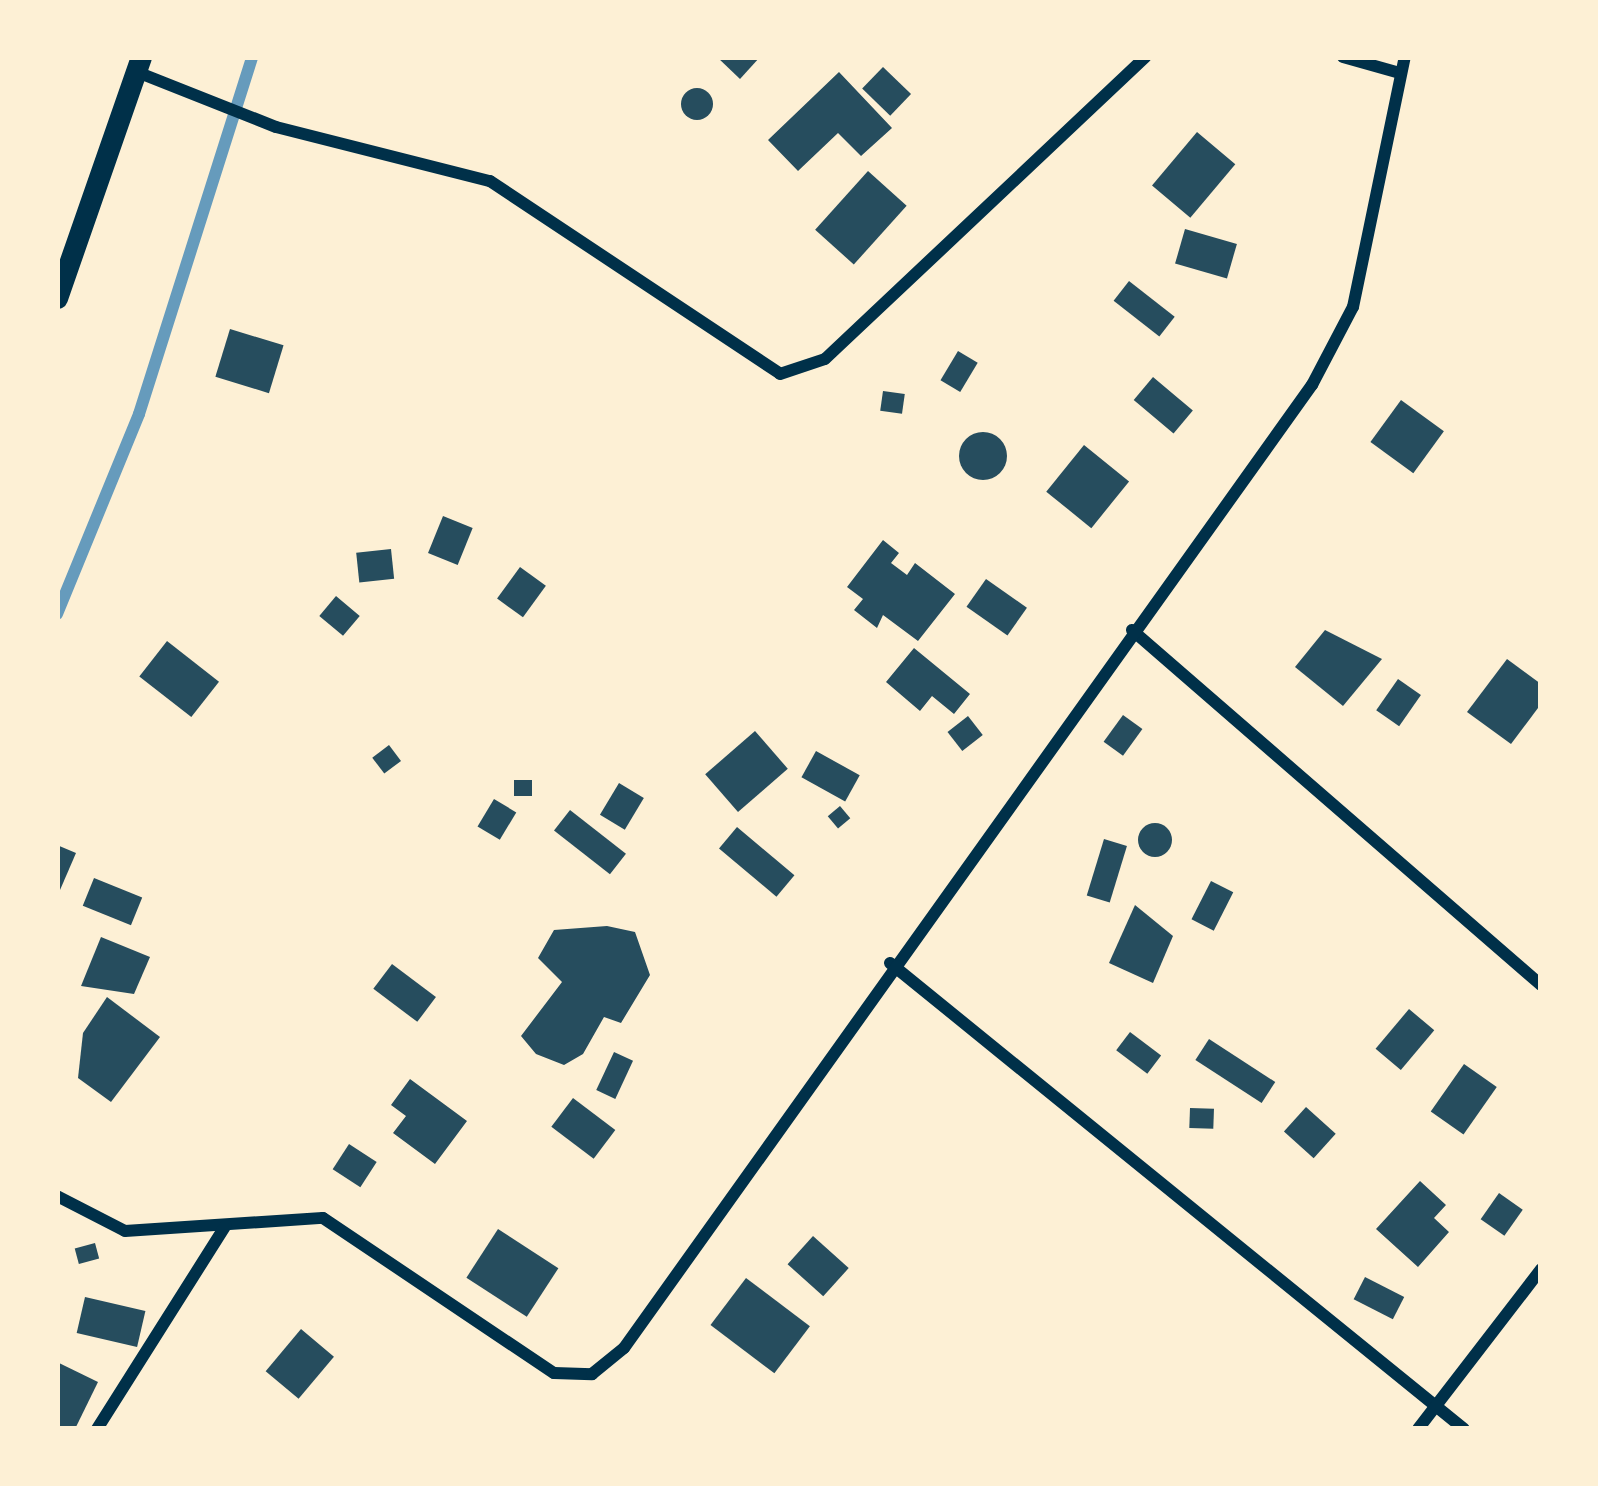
<!DOCTYPE html>
<html>
<head>
<meta charset="utf-8">
<style>
	body { margin:0 }
	#map { position:relative; width:1598px; height:1486px; overflow:hidden; background:#fdf0d5; font-family:"Fira Sans",sans-serif }
	div>[style] { position:absolute }
	[style*='--x'] { left:calc(var(--x)*1px); top:calc(var(--y)*1px); width:calc(var(--w)*1px); rotate:calc(var(--a)*1deg) }
	.stream>* { height:12px; margin:-6px; padding:0 6px; transform-origin:6px; border-radius:6px; background:#669bbc }
	.building>* { inset:0; background:#264d5e; transform-origin:0 0 }
	.round { border-radius:50% }
	.minor>* { height:12px; margin:-6px; padding:0 6px; transform-origin:6px; border-radius:6px; background:#003049 }
	.tertiary>* { height:21px; margin:-10.5px; padding:0 10.5px; transform-origin:10.5px; border-radius:10.5px; background:#003049 }
	span { translate:-50% -50%; white-space:nowrap; text-align:center; line-height:1.15; -webkit-text-stroke:9px #fdf0d5; paint-order:stroke }
	.frame { position:absolute; inset:0; border:60px solid #fdf0d5; pointer-events:none }
</style>
</head>
<body>
<div id="map">
	<div class="stream">
		<i style="--x:57;--y:614;--w:216;--a:-67.7"></i>
		<i style="--x:139;--y:414;--w:374;--a:-72.4"></i>
	</div>
	<div class="building">
		<i style="clip-path:polygon(717px 57px,760px 57px,740px 79px)"></i>
		<i style="left:883px;top:67px;width:39px;height:30px;rotate:44deg"></i>
		<i style="clip-path:polygon(839px 72px,892px 128px,861px 156px,838px 133px,798px 171px,768px 140px)"></i>
		<i class="round" style="left:681px;top:88px;width:32px;height:32px"></i>
		<i style="left:1197px;top:132px;width:50px;height:70px;rotate:40deg"></i>
		<i style="left:868px;top:171px;width:52px;height:79px;rotate:42deg"></i>
		<i style="left:1185px;top:229px;width:54px;height:36px;rotate:16deg"></i>
		<i style="left:1129px;top:281px;width:58px;height:25px;rotate:38deg"></i>
		<i style="left:230px;top:329px;width:56px;height:50px;rotate:17deg"></i>
		<i style="left:958px;top:351px;width:23px;height:34px;rotate:31deg"></i>
		<i style="left:1153px;top:377px;width:52px;height:30px;rotate:40deg"></i>
		<i style="left:883px;top:391px;width:22px;height:20px;rotate:8deg"></i>
		<i style="left:1401px;top:400px;width:53px;height:52px;rotate:36deg"></i>
		<i class="round" style="left:959px;top:432px;width:48px;height:48px"></i>
		<i style="left:1084px;top:445px;width:58px;height:60px;rotate:39deg"></i>
		<i style="left:443px;top:516px;width:32px;height:40px;rotate:22deg"></i>
		<i style="clip-path:polygon(883px 540px,899px 553px,891px 563px,907px 575px,915px 563px,955px 594px,918px 641px,883px 615px,877px 628px,854px 610px,863px 599px,847px 587px)"></i>
		<i style="left:391px;top:549px;width:30px;height:35px;rotate:84deg"></i>
		<i style="left:520px;top:567px;width:32px;height:39px;rotate:36deg"></i>
		<i style="left:986px;top:579px;width:50px;height:34px;rotate:35deg"></i>
		<i style="left:336px;top:596px;width:31px;height:26px;rotate:40deg"></i>
		<i style="clip-path:polygon(1325px 630px,1382px 659px,1343px 706px,1295px 667px)"></i>
		<i style="left:167px;top:641px;width:66px;height:45px;rotate:38deg"></i>
		<i style="clip-path:polygon(914px 648px,970px 694px,954px 714px,932px 696px,920px 711px,886px 682px)"></i>
		<i style="clip-path:polygon(1507px 659px,1541px 684px,1541px 704px,1511px 744px,1467px 712px)"></i>
		<i style="left:1398px;top:679px;width:28px;height:38px;rotate:35deg"></i>
		<i style="left:1123px;top:715px;width:24px;height:33px;rotate:36deg"></i>
		<i style="left:968px;top:716px;width:24px;height:26px;rotate:52deg"></i>
		<i style="left:755px;top:731px;width:50px;height:66px;rotate:49deg"></i>
		<i style="left:389px;top:745px;width:20px;height:21px;rotate:53deg"></i>
		<i style="left:816px;top:751px;width:50px;height:30px;rotate:29deg"></i>
		<i style="left:514px;top:780px;width:18px;height:16px"></i>
		<i style="left:619px;top:783px;width:29px;height:37px;rotate:31deg"></i>
		<i style="left:494px;top:799px;width:26px;height:32px;rotate:31deg"></i>
		<i style="left:840px;top:806px;width:16px;height:16px;rotate:50deg"></i>
		<i style="left:570px;top:810px;width:71px;height:26px;rotate:38deg"></i>
		<i class="round" style="left:1138px;top:823px;width:34px;height:34px"></i>
		<i style="left:737px;top:827px;width:75px;height:28px;rotate:40deg"></i>
		<i style="left:1104px;top:839px;width:24px;height:59px;rotate:17deg"></i>
		<i style="clip-path:polygon(57px 845px,76px 853px,57px 897px)"></i>
		<i style="left:94px;top:878px;width:52px;height:30px;rotate:22deg"></i>
		<i style="left:1211px;top:881px;width:25px;height:43px;rotate:27deg"></i>
		<i style="clip-path:polygon(1135px 905px,1173px 936px,1153px 983px,1109px 963px)"></i>
		<i style="clip-path:polygon(607px 926px,635px 932px,650px 975px,621px 1023px,604px 1017px,583px 1054px,564px 1065px,536px 1054px,521px 1036px,562px 982px,538px 958px,554px 930px)"></i>
		<i style="clip-path:polygon(101px 937px,150px 957px,134px 994px,81px 986px)"></i>
		<i style="left:392px;top:964px;width:55px;height:31px;rotate:37deg"></i>
		<i style="clip-path:polygon(107px 997px,160px 1037px,111px 1102px,78px 1078px,83px 1033px)"></i>
		<i style="left:1409px;top:1009px;width:33px;height:52px;rotate:40deg"></i>
		<i style="left:1130px;top:1032px;width:39px;height:23px;rotate:37deg"></i>
		<i style="left:1209px;top:1039px;width:79px;height:25px;rotate:33deg"></i>
		<i style="left:614px;top:1052px;width:21px;height:42px;rotate:25deg"></i>
		<i style="left:1464px;top:1064px;width:40px;height:58px;rotate:35deg"></i>
		<i style="clip-path:polygon(410px 1079px,467px 1121px,435px 1164px,393px 1133px,406px 1116px,391px 1105px)"></i>
		<i style="left:573px;top:1098px;width:53px;height:36px;rotate:37deg"></i>
		<i style="left:1306px;top:1107px;width:40px;height:33px;rotate:42deg"></i>
		<i style="left:1190px;top:1108px;width:24px;height:20px;rotate:2deg"></i>
		<i style="left:349px;top:1144px;width:33px;height:30px;rotate:33deg"></i>
		<i style="clip-path:polygon(1420px 1181px,1446px 1205px,1434px 1218px,1449px 1232px,1418px 1267px,1376px 1229px)"></i>
		<i style="left:1499px;top:1193px;width:29px;height:32px;rotate:35deg"></i>
		<i style="left:498px;top:1229px;width:72px;height:58px;rotate:33deg"></i>
		<i style="left:813px;top:1236px;width:48px;height:38px;rotate:42deg"></i>
		<i style="left:95px;top:1243px;width:16px;height:21px;rotate:75deg"></i>
		<i style="left:1365px;top:1277px;width:44px;height:25px;rotate:27deg"></i>
		<i style="left:746px;top:1278px;width:80px;height:59px;rotate:37deg"></i>
		<i style="left:85px;top:1297px;width:62px;height:37px;rotate:13deg"></i>
		<i style="left:301px;top:1329px;width:43px;height:55px;rotate:40deg"></i>
		<i style="clip-path:polygon(57px 1362px,98px 1382px,75px 1429px,57px 1429px)"></i>
	</div>
	<div class="minor">
		<i style="--x:1343;--y:57;--w:59;--a:15.7"></i>
		<i style="--x:137;--y:72;--w:149;--a:21.6"></i>
		<i style="--x:276;--y:127;--w:221;--a:14.2"></i>
		<i style="--x:490;--y:181;--w:348;--a:33.6"></i>
		<i style="--x:780;--y:374;--w:47;--a:-18.4"></i>
		<i style="--x:825;--y:359;--w:440;--a:-43.3"></i>
		<i style="--x:1132;--y:630;--w:542;--a:40.96"></i>
		<i style="--x:890;--y:963;--w:739;--a:39.07"></i>
		<i style="--x:57;--y:1196;--w:76;--a:27.2"></i>
		<i style="--x:125;--y:1231;--w:198;--a:-3.8"></i>
		<i style="--x:323;--y:1218;--w:278;--a:33.9"></i>
		<i style="--x:554;--y:1373;--w:38;--a:2"></i>
		<i style="--x:592;--y:1374;--w:41;--a:-39.1"></i>
		<i style="--x:624;--y:1348;--w:1184;--a:-54.46"></i>
		<i style="--x:1312;--y:385;--w:88;--a:-62.3"></i>
		<i style="--x:1353;--y:307;--w:255;--a:-78.3"></i>
		<i style="--x:97;--y:1429;--w:241;--a:-57.7"></i>
		<i style="--x:1418;--y:1429;--w:202;--a:-52.4"></i>
	</div>
	<div class="tertiary">
		<i style="--x:57;--y:298;--w:255;--a:-70.8"></i>
	</div>
	<div class="frame"></div>
</div>
</body>
</html>
